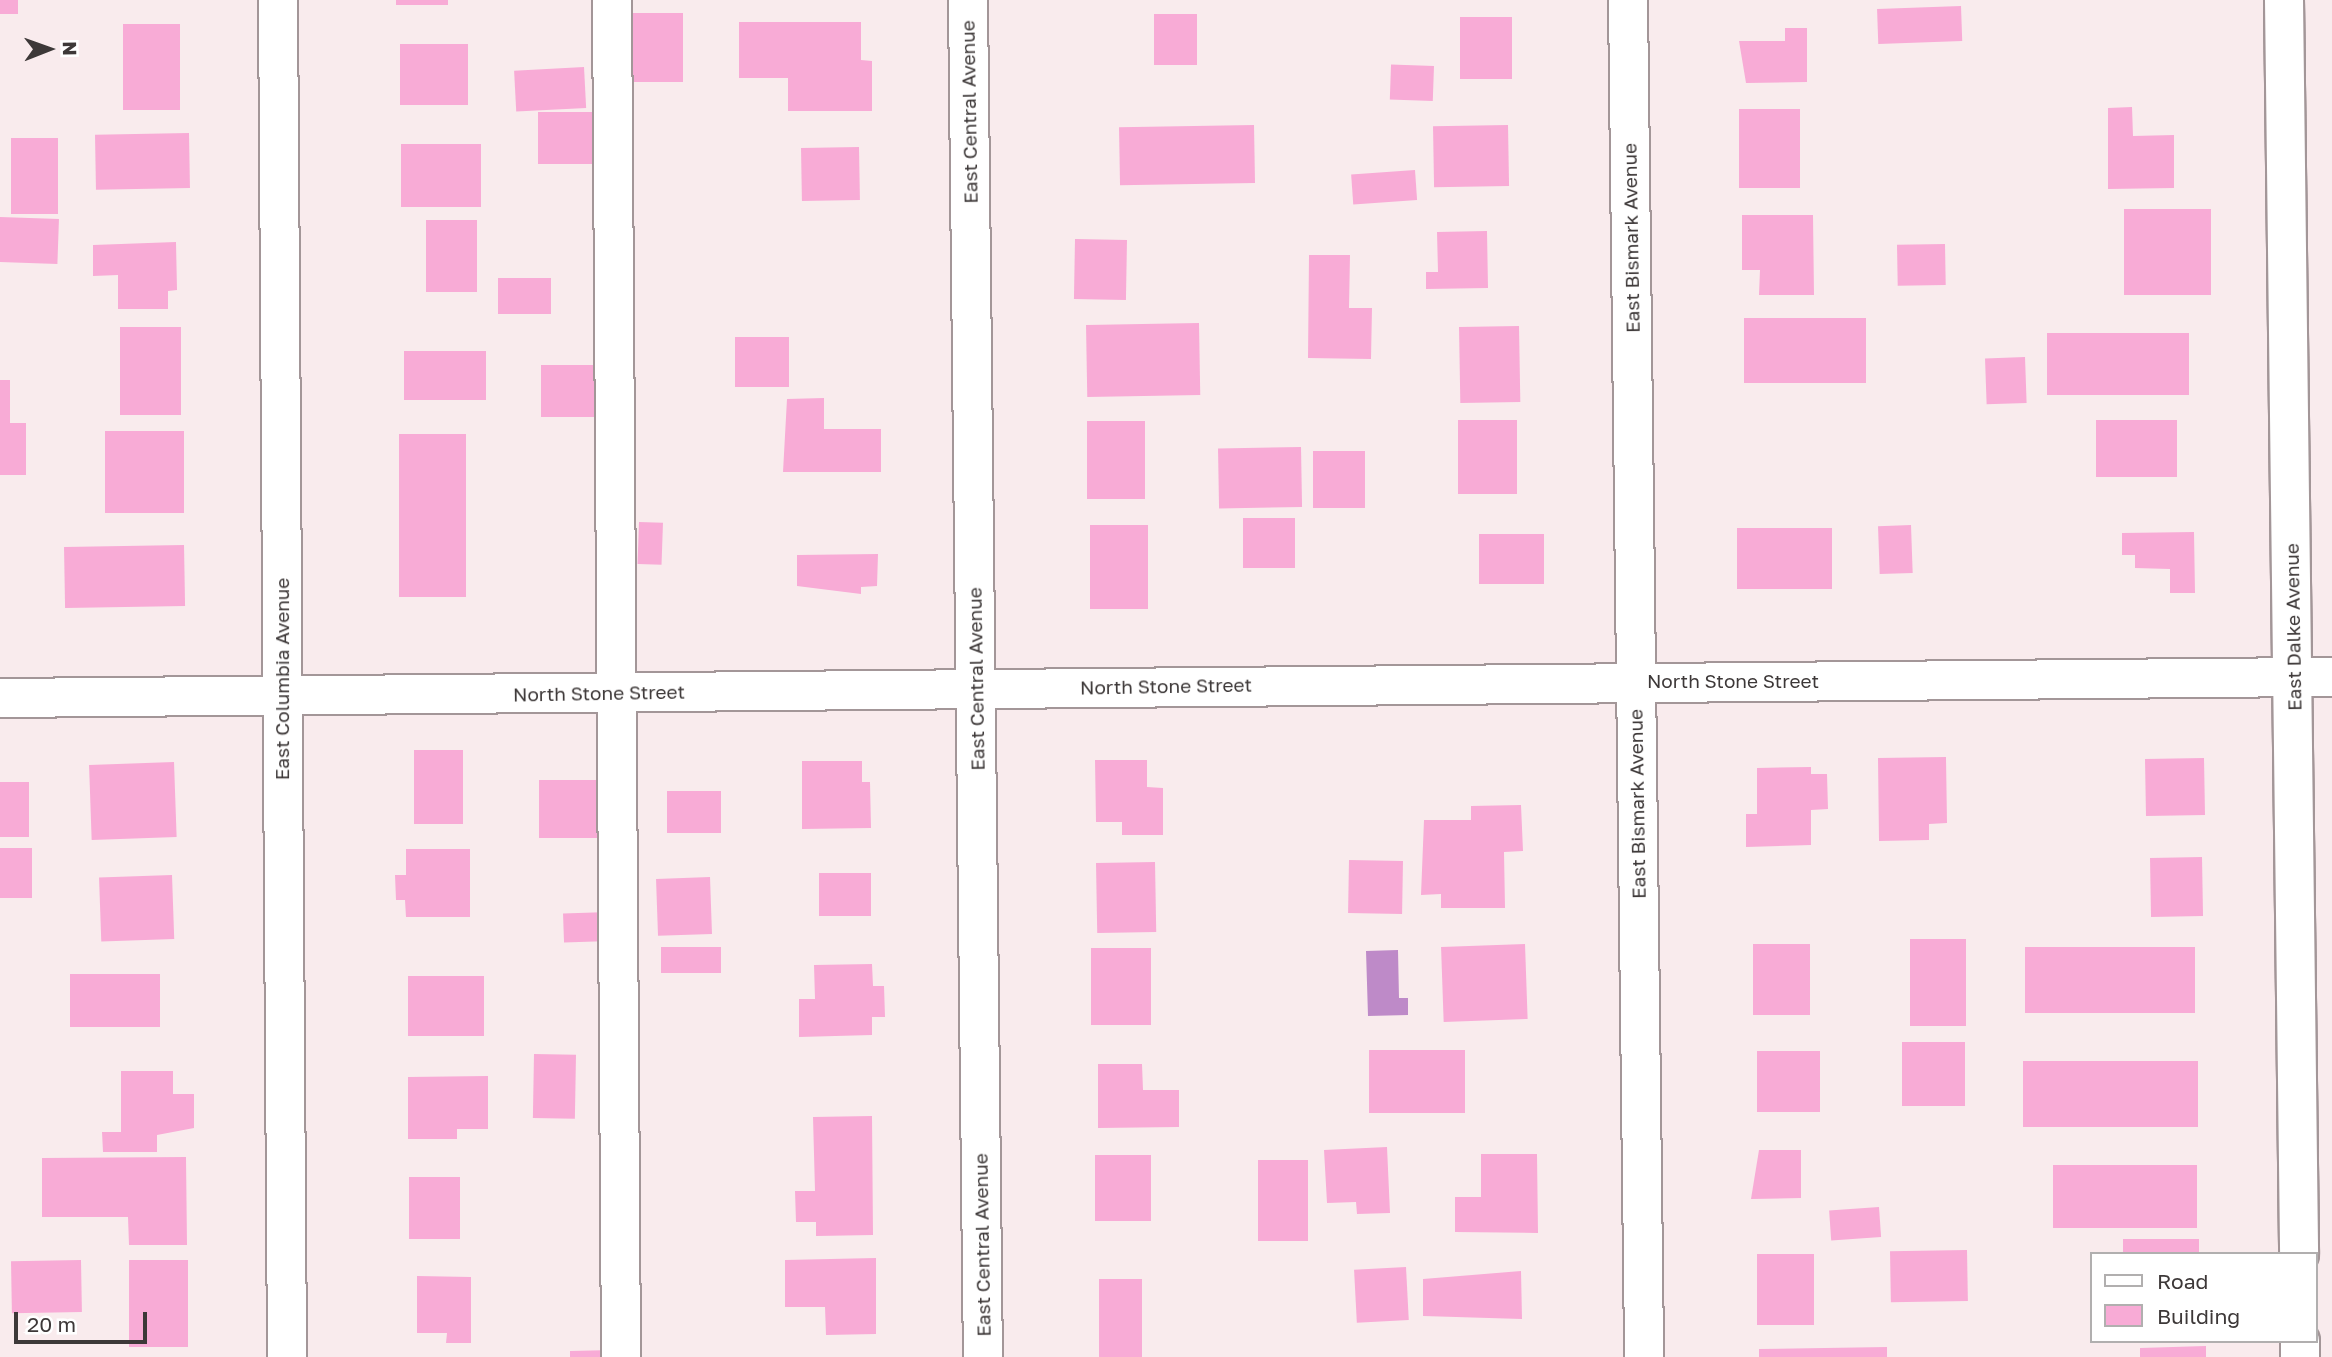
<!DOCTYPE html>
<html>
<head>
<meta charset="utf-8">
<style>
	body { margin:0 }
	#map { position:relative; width:2332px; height:1357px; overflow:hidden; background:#f9ebed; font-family:"Golos Text",sans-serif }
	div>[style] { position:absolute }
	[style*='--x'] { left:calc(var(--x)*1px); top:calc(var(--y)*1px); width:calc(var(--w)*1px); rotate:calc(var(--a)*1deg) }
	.water>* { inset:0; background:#be8ac8 }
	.building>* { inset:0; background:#f8abd6; transform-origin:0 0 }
	.roads { filter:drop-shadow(2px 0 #a39698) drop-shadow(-2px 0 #a39698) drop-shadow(0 2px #a39698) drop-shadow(0 -2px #a39698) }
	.minor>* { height:38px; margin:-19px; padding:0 19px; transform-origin:19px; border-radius:19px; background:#fff }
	span { translate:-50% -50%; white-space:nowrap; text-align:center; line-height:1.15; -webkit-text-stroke:6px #fff; paint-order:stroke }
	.street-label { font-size:19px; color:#3d3838 }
	.legend { position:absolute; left:2090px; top:1252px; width:228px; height:91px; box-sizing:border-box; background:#fff; border:2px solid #b1afaf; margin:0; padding:9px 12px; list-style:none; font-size:21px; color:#3d3838 }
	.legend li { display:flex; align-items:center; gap:14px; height:35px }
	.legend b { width:35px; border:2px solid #b1afaf }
	.north { position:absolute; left:14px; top:14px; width:70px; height:70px; -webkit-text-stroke:5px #fff; paint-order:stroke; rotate:89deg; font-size:19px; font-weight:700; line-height:28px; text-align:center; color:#3d3838 }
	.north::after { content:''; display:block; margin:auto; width:24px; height:32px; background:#3d3838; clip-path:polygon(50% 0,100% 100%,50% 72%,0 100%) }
	.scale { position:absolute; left:14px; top:1312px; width:133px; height:32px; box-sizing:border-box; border:4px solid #3d3838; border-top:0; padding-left:9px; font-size:21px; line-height:24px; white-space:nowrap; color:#3d3838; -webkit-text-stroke:5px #fff; paint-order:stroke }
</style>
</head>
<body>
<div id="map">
	<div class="water">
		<i style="clip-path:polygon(1398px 950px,1399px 998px,1408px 998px,1408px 1015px,1368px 1016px,1366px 951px)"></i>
	</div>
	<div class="building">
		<i style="left:0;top:0;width:18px;height:14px"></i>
		<i style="left:396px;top:0;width:52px;height:5px"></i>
		<i style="left:1961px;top:6px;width:35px;height:84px;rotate:88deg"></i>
		<i style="left:633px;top:13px;width:50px;height:69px"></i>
		<i style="left:1154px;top:14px;width:43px;height:51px"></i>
		<i style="left:1460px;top:17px;width:52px;height:62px"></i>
		<i style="clip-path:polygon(739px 22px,861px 22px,861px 60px,872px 61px,872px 111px,788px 111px,788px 78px,739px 78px)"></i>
		<i style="left:123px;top:24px;width:57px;height:86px"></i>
		<i style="clip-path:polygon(1785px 28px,1807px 28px,1807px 82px,1746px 83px,1739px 41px,1785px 41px)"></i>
		<i style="left:400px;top:44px;width:68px;height:61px"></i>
		<i style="left:1434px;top:66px;width:35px;height:43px;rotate:92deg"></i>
		<i style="left:584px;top:67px;width:41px;height:70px;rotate:87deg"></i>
		<i style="clip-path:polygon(2132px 107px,2133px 136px,2174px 135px,2174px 188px,2108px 189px,2108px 108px)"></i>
		<i style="left:1739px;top:109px;width:61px;height:79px"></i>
		<i style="left:538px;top:112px;width:63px;height:52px"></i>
		<i style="left:1254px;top:125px;width:58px;height:135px;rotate:89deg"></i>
		<i style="left:1508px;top:125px;width:61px;height:75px;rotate:89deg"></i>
		<i style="left:189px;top:133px;width:55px;height:94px;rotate:89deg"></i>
		<i style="left:11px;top:138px;width:47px;height:76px"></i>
		<i style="left:481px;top:144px;width:63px;height:80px;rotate:90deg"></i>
		<i style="left:859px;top:147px;width:53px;height:58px;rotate:89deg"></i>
		<i style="left:1415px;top:170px;width:30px;height:64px;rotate:86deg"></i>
		<i style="left:2124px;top:209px;width:87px;height:86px"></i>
		<i style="clip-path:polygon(1742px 215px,1813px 215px,1814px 295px,1759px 295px,1760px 270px,1742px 270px)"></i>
		<i style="left:0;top:217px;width:59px;height:45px;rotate:2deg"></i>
		<i style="left:426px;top:220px;width:51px;height:72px"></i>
		<i style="clip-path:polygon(1487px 231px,1488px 288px,1426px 289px,1426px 272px,1438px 272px,1437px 232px)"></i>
		<i style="left:1075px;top:239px;width:52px;height:60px;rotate:1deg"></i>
		<i style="clip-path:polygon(176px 242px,177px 290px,168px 291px,168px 309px,118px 309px,118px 275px,93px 276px,93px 245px)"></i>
		<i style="left:1945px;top:244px;width:41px;height:48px;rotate:89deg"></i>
		<i style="clip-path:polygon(1309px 255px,1350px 255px,1349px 308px,1372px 308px,1371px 359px,1308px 358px)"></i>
		<i style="left:551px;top:278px;width:36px;height:53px;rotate:90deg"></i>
		<i style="left:1866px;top:318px;width:65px;height:122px;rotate:90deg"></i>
		<i style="left:1199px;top:323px;width:72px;height:113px;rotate:89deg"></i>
		<i style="left:1519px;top:326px;width:76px;height:60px;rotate:89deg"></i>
		<i style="left:181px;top:327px;width:88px;height:61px;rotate:90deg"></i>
		<i style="left:2189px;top:333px;width:62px;height:142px;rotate:90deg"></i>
		<i style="left:735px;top:337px;width:54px;height:50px"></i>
		<i style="left:486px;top:351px;width:49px;height:82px;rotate:90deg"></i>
		<i style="left:2025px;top:357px;width:46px;height:40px;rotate:88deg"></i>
		<i style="left:541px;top:365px;width:62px;height:52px"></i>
		<i style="clip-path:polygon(0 380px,10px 380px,10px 423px,26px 423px,26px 475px,0 475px)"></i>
		<i style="clip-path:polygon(824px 398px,824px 429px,881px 429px,881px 472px,783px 472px,787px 399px)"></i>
		<i style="left:1458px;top:420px;width:59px;height:74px"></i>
		<i style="left:2177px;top:420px;width:57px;height:81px;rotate:90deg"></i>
		<i style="left:1145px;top:421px;width:78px;height:58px;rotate:90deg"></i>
		<i style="left:184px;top:431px;width:82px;height:79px;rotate:90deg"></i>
		<i style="left:399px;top:434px;width:67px;height:163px"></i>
		<i style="left:1301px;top:447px;width:60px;height:83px;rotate:89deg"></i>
		<i style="left:1313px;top:451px;width:52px;height:57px"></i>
		<i style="left:1243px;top:518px;width:52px;height:50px"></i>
		<i style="left:639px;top:522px;width:24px;height:42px;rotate:2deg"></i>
		<i style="left:1090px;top:525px;width:58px;height:84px"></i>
		<i style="left:1911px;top:525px;width:48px;height:33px;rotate:88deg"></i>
		<i style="left:1832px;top:528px;width:61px;height:95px;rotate:90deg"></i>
		<i style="clip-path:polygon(2194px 532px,2195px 593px,2170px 593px,2170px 569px,2135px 568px,2135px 555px,2122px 555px,2122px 533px)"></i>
		<i style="left:1479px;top:534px;width:65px;height:50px"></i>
		<i style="left:184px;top:545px;width:61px;height:120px;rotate:89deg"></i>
		<i style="clip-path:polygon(878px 554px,877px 586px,861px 587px,861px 594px,797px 586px,797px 555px)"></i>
		<i style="left:414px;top:750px;width:49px;height:74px"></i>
		<i style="clip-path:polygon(1946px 757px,1947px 823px,1929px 824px,1929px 840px,1879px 841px,1878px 758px)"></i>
		<i style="left:2204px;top:758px;width:57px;height:59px;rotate:89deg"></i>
		<i style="clip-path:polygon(1095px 760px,1147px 760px,1147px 787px,1163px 788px,1163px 835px,1122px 835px,1122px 822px,1096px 822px)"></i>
		<i style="clip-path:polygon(802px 761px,862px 761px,862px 782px,870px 782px,871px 828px,802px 829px)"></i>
		<i style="left:174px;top:762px;width:75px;height:85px;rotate:88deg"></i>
		<i style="clip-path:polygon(1811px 767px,1811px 774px,1827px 774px,1828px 809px,1811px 810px,1811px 845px,1746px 847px,1746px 814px,1757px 814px,1757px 768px)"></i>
		<i style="left:539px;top:780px;width:65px;height:58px"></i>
		<i style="left:0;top:782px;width:29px;height:55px"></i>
		<i style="left:721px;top:791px;width:42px;height:54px;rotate:90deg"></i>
		<i style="clip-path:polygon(1521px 805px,1523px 851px,1504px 852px,1505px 908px,1441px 908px,1441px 894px,1421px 895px,1424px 820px,1471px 820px,1471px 806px)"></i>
		<i style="left:0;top:848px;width:32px;height:50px"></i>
		<i style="clip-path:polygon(406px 849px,470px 849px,470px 917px,406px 917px,405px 900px,396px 900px,395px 875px,406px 875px)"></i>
		<i style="left:2202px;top:857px;width:59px;height:52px;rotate:89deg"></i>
		<i style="left:1349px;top:860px;width:54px;height:53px;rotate:1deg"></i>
		<i style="left:1155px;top:862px;width:70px;height:59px;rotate:89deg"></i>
		<i style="left:871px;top:873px;width:43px;height:52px;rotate:90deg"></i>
		<i style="left:172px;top:875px;width:64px;height:73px;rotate:88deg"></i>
		<i style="left:710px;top:877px;width:57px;height:54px;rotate:88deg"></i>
		<i style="left:609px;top:912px;width:29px;height:46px;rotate:88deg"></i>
		<i style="left:1910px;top:939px;width:56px;height:87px"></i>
		<i style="left:1525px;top:944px;width:75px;height:84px;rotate:88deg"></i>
		<i style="left:1753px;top:944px;width:57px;height:71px"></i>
		<i style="left:661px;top:947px;width:60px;height:26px"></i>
		<i style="left:2195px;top:947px;width:66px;height:170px;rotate:90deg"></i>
		<i style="left:1091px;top:948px;width:60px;height:77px"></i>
		<i style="clip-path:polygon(872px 964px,873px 986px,884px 986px,885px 1017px,872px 1017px,872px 1035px,799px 1037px,799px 999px,815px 999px,814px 965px)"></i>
		<i style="left:70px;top:974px;width:90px;height:53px"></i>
		<i style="left:408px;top:976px;width:76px;height:60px"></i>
		<i style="left:1902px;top:1042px;width:63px;height:64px"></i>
		<i style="left:1369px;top:1050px;width:96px;height:63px"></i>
		<i style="left:1757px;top:1051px;width:63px;height:61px"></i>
		<i style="left:534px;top:1054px;width:42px;height:64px;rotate:1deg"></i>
		<i style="left:2198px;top:1061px;width:66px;height:175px;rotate:90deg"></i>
		<i style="clip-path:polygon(1098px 1064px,1142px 1064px,1143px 1090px,1179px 1090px,1179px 1127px,1098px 1128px)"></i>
		<i style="clip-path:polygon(121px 1071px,173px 1071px,173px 1094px,194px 1094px,194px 1128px,157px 1135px,157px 1152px,103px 1152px,102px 1132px,121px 1132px)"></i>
		<i style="clip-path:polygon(488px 1076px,488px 1129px,457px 1129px,457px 1139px,408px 1139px,408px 1077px)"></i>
		<i style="clip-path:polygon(872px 1116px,873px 1235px,816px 1236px,816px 1222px,796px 1222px,795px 1191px,815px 1191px,813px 1117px)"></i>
		<i style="clip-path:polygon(1387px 1147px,1390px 1213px,1357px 1214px,1356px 1202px,1327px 1203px,1324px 1150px)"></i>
		<i style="clip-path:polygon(1759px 1150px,1801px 1150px,1801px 1198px,1751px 1199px)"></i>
		<i style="clip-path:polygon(1481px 1154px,1537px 1154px,1538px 1233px,1455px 1232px,1455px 1197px,1481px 1197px)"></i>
		<i style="left:1095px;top:1155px;width:56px;height:66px"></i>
		<i style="clip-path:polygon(186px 1157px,187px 1245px,129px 1245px,128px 1217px,42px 1217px,42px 1158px)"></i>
		<i style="left:1258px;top:1160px;width:50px;height:81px"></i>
		<i style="left:2053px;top:1165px;width:144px;height:63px"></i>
		<i style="left:460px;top:1177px;width:62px;height:51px;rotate:90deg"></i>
		<i style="left:1879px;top:1207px;width:30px;height:50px;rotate:86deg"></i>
		<i style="left:2199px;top:1239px;width:15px;height:76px;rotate:90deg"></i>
		<i style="left:1967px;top:1250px;width:51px;height:77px;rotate:89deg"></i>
		<i style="left:1814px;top:1254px;width:71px;height:57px;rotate:90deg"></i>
		<i style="clip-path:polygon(876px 1258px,876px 1334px,826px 1335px,825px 1307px,785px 1307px,785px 1260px)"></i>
		<i style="left:81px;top:1260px;width:52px;height:70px;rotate:89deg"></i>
		<i style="left:129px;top:1260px;width:59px;height:87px"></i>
		<i style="left:1406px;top:1267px;width:53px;height:52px;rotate:87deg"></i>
		<i style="clip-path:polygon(1521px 1271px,1522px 1319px,1423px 1316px,1423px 1279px)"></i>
		<i style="clip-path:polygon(417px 1276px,471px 1277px,471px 1343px,446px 1343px,447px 1333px,417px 1333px)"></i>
		<i style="left:1099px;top:1279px;width:43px;height:78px"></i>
		<i style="clip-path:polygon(2206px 1346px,2206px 1357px,2140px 1357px,2140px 1348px)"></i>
		<i style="clip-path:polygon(1887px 1347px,1887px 1357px,1759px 1357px,1759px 1349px)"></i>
		<i style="clip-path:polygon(613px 1350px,613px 1357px,570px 1357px,570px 1351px)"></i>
	</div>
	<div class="roads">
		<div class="minor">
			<i style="--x:278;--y:0;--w:1357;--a:89.62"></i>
			<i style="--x:612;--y:0;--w:1357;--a:89.62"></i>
			<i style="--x:968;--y:0;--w:1357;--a:89.37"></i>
			<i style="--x:1628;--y:0;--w:1357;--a:89.32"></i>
			<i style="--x:2284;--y:0;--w:1254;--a:89.31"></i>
			<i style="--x:0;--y:698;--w:2332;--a:-0.52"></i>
			<i style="--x:2300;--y:1341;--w:16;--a:90"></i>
		</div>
	</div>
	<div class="street-label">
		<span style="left:969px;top:112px;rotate:-91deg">East Central Avenue</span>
		<span style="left:1631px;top:238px;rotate:-91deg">East Bismark Avenue</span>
		<span style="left:2293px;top:627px;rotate:-91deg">East Dalke Avenue</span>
		<span style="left:282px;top:679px;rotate:-90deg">East Columbia Avenue</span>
		<span style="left:976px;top:679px;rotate:-91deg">East Central Avenue</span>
		<span style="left:1733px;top:681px">North Stone Street</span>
		<span style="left:1166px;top:686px;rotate:-1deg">North Stone Street</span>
		<span style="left:599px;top:693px;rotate:-1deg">North Stone Street</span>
		<span style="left:1637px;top:804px;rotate:-91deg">East Bismark Avenue</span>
		<span style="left:982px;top:1245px;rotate:-91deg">East Central Avenue</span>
	</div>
	<ul class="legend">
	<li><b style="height:9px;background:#fff"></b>Road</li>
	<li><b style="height:19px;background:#f8abd6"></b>Building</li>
	</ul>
	<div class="north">N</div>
	<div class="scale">20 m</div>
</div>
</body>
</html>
